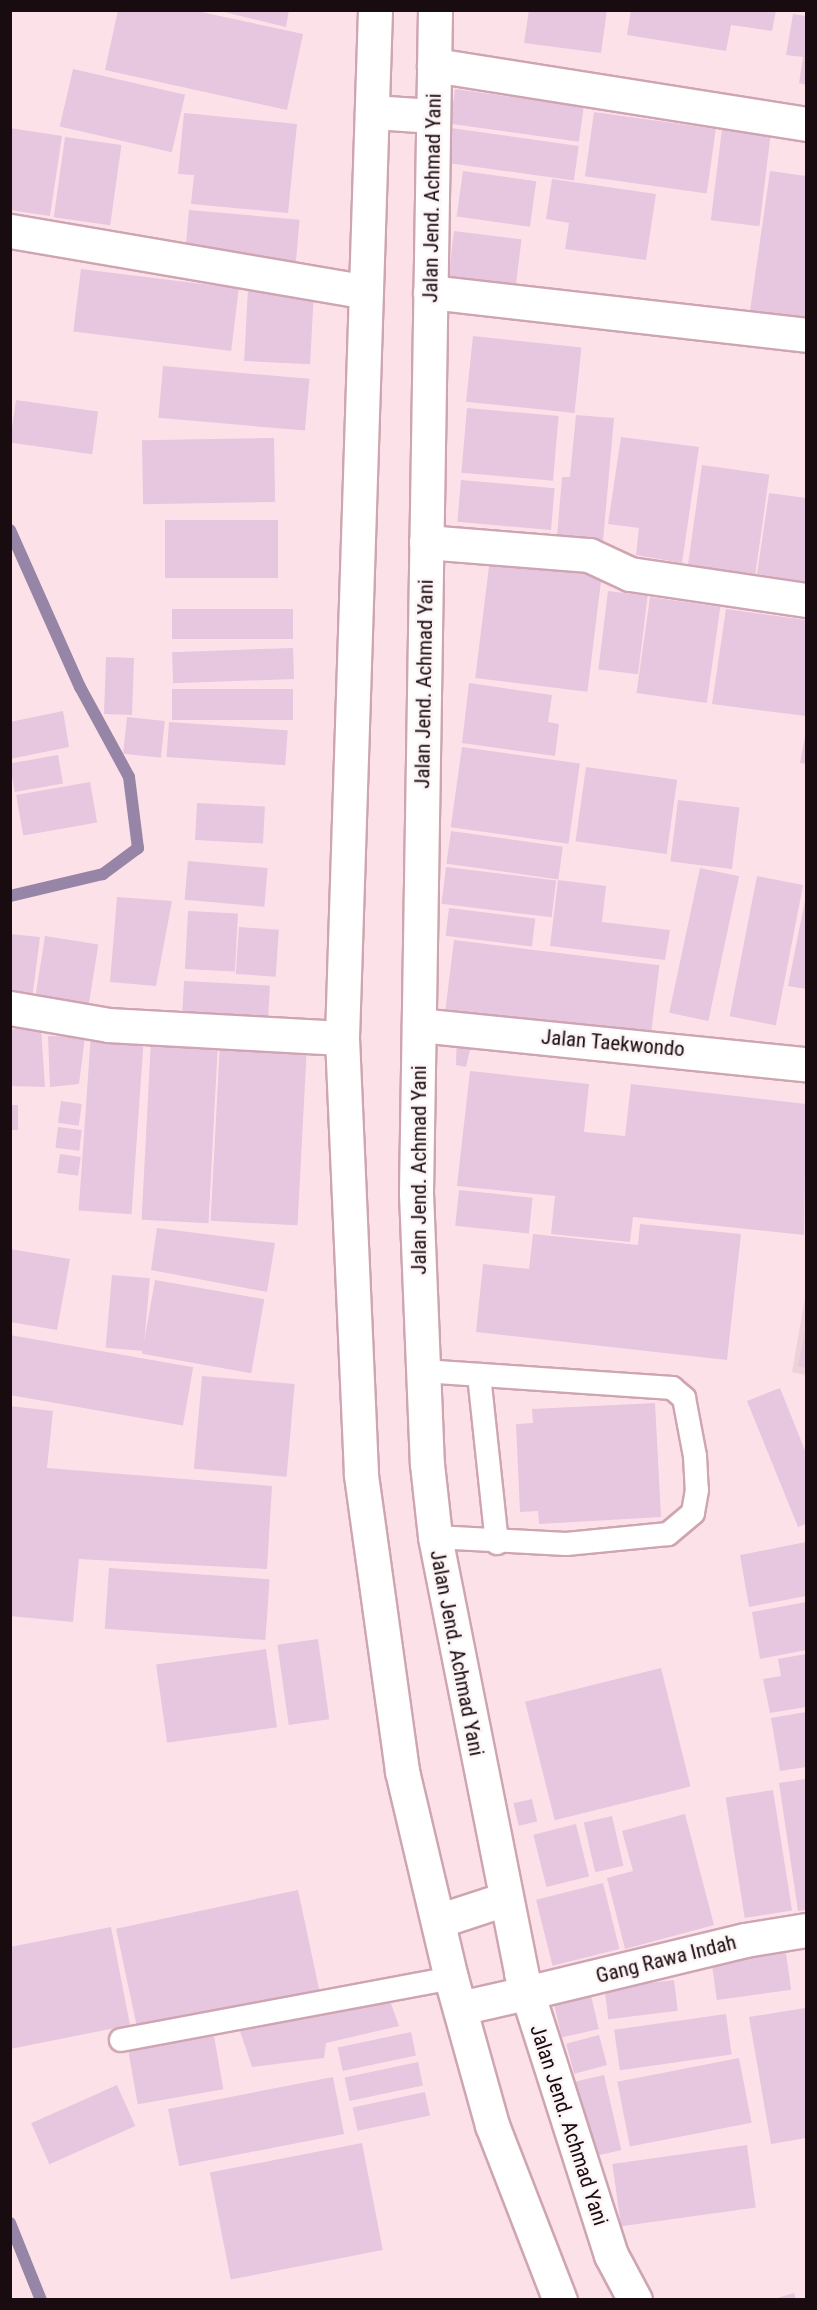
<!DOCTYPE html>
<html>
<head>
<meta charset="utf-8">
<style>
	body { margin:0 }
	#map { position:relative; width:817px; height:2310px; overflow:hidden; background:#fce2e8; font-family:"Roboto Condensed",sans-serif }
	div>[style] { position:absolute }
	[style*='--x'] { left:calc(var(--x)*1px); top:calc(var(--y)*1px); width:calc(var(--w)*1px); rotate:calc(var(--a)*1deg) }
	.built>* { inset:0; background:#efd1d9 }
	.stream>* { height:12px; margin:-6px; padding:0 6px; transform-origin:6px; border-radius:6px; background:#9785a7 }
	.building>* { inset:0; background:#e7c6df; transform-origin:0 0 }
	.roads { filter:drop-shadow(2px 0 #cea5b0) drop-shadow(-2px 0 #cea5b0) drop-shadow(0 2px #cea5b0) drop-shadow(0 -2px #cea5b0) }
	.service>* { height:22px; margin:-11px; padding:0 11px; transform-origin:11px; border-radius:11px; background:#fff }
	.minor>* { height:33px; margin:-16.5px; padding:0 16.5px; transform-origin:16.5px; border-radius:16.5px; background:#fff }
	.tertiary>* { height:33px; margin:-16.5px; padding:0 16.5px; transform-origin:16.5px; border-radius:16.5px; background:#fff }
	span { translate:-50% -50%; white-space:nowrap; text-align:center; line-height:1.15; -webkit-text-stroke:5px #fdf4f6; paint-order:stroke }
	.street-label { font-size:21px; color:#190c10 }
	.frame { position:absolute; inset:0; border:12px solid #190c10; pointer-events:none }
</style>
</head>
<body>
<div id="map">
	<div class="built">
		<i style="clip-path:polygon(806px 1292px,806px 1375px,792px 1372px)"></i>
	</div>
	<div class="stream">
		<i style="--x:10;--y:530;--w:172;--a:66"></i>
		<i style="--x:80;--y:687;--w:102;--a:61.4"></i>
		<i style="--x:129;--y:777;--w:72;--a:82.8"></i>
		<i style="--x:138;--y:848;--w:44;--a:143.4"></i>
		<i style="--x:103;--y:874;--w:96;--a:166.7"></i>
		<i style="--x:10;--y:2223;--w:83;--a:68.1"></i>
	</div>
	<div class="building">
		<i style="clip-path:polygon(118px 10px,192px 10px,303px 34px,287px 110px,105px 70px)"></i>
		<i style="clip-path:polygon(216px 10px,289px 10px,286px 27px)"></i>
		<i style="clip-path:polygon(529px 10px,607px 10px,601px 53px,524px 43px)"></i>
		<i style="clip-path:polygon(631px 10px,776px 10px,772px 31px,731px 25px,726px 51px,627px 35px)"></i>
		<i style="clip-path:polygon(793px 14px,806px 16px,806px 85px,799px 83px,803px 57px,786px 55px)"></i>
		<i style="left:73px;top:69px;width:115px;height:59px;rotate:13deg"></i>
		<i style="left:455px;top:89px;width:130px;height:35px;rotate:8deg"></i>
		<i style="left:594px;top:112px;width:123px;height:65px;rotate:8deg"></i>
		<i style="clip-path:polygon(184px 113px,297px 124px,288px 213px,191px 204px,194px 175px,178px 174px)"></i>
		<i style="clip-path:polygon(10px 128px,62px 136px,50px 216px,10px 210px)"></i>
		<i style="left:451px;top:128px;width:129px;height:35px;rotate:8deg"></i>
		<i style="left:722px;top:129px;width:49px;height:92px;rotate:7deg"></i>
		<i style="left:65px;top:137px;width:57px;height:81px;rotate:8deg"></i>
		<i style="left:463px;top:171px;width:74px;height:46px;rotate:8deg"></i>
		<i style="clip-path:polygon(770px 171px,806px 176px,806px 326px,749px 318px)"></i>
		<i style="clip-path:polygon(552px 179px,656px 194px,646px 260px,565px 249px,569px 223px,546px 219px)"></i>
		<i style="left:189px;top:210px;width:111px;height:45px;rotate:5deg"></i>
		<i style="left:454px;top:231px;width:68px;height:47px;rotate:7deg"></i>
		<i style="left:81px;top:269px;width:159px;height:63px;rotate:7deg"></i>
		<i style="left:248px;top:288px;width:66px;height:73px;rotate:3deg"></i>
		<i style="left:473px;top:336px;width:109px;height:66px;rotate:6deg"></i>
		<i style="left:163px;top:366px;width:147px;height:52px;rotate:5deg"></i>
		<i style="left:16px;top:400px;width:83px;height:43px;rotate:8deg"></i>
		<i style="left:467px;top:408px;width:92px;height:65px;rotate:5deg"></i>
		<i style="clip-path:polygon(576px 415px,614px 418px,603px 541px,557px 537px,562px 477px,570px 477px)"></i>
		<i style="clip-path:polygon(621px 437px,699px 447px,682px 563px,636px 555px,639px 528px,608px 524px)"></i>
		<i style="left:274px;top:438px;width:64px;height:132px;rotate:89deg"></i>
		<i style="left:702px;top:465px;width:68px;height:101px;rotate:8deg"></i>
		<i style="left:461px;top:480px;width:94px;height:42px;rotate:5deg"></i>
		<i style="clip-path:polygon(769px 493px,806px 498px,806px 582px,757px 574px)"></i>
		<i style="left:165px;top:520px;width:113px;height:58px"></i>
		<i style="left:490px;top:558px;width:113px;height:121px;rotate:7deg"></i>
		<i style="left:608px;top:591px;width:40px;height:79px;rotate:7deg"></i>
		<i style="left:650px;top:597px;width:71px;height:97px;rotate:8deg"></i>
		<i style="left:293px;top:609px;width:30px;height:121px;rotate:90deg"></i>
		<i style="clip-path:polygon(726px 609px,806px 620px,806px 716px,712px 704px)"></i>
		<i style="left:293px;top:648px;width:31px;height:121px;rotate:88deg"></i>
		<i style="left:106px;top:657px;width:28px;height:57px;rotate:2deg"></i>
		<i style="clip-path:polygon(469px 683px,552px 695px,548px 722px,559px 724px,555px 756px,462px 743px)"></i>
		<i style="left:293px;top:689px;width:31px;height:121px;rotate:90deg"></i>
		<i style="clip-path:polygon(63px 711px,69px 747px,10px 759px,10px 722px)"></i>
		<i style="left:127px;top:717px;width:38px;height:37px;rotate:6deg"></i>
		<i style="left:169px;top:722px;width:119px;height:35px;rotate:4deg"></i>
		<i style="clip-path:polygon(806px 731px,806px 764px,800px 763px)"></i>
		<i style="left:462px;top:747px;width:119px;height:81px;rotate:8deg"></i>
		<i style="left:58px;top:755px;width:29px;height:49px;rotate:80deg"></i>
		<i style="left:586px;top:767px;width:92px;height:75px;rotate:8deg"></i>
		<i style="left:90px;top:782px;width:41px;height:75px;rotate:80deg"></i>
		<i style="left:678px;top:800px;width:62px;height:62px;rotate:7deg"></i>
		<i style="left:197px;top:803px;width:68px;height:37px;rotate:3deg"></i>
		<i style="left:451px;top:831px;width:113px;height:33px;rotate:8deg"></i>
		<i style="left:188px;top:861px;width:80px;height:39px;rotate:5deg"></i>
		<i style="left:446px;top:867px;width:111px;height:37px;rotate:7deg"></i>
		<i style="left:700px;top:868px;width:40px;height:148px;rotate:12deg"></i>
		<i style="left:757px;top:876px;width:47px;height:143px;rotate:11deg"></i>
		<i style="clip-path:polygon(558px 880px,606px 886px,602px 922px,670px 930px,665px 960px,550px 946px)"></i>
		<i style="clip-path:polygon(806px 895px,806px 989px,788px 986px)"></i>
		<i style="clip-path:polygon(117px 897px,172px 901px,156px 986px,110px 982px)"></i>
		<i style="left:449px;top:908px;width:87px;height:28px;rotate:7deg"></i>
		<i style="left:188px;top:911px;width:50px;height:58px;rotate:3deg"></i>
		<i style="left:239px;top:927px;width:40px;height:47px;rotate:4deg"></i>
		<i style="clip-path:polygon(10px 934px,40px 937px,32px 1000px,10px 996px)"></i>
		<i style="left:45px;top:936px;width:54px;height:65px;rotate:9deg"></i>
		<i style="left:454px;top:940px;width:207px;height:73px;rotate:7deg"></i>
		<i style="left:184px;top:981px;width:86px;height:40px;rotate:3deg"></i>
		<i style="clip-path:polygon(41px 1027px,45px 1087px,10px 1086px,10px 1029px)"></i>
		<i style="clip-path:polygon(457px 1032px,551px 1052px,470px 1050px,466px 1067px,456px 1065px)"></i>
		<i style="left:91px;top:1034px;width:53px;height:177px;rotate:4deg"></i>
		<i style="clip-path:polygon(48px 1036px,85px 1037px,79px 1084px,50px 1087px)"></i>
		<i style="left:151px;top:1040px;width:67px;height:180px;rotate:3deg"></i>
		<i style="left:220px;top:1042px;width:87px;height:179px;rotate:3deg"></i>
		<i style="clip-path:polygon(470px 1071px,589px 1084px,584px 1132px,625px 1136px,631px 1084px,806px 1104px,804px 1235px,633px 1217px,630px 1242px,551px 1234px,555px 1196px,457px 1186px)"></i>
		<i style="left:61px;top:1101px;width:21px;height:22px;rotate:8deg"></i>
		<i style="left:10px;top:1105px;width:8px;height:25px"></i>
		<i style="left:58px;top:1127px;width:24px;height:21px;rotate:7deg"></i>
		<i style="left:60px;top:1154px;width:21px;height:19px;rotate:8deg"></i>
		<i style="left:459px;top:1190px;width:74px;height:36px;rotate:6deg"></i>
		<i style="clip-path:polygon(640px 1224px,741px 1234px,727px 1360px,476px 1332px,483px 1264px,529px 1269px,533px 1234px,638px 1245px)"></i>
		<i style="clip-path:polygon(157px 1228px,275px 1243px,267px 1292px,151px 1270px)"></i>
		<i style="clip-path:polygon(10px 1249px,70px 1259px,57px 1330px,10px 1322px)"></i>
		<i style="left:112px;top:1275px;width:38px;height:73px;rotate:5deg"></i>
		<i style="left:155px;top:1280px;width:111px;height:75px;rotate:10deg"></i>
		<i style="clip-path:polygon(806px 1326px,806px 1368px,798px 1366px)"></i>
		<i style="left:10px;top:1335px;width:186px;height:59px;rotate:10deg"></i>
		<i style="left:202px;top:1376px;width:93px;height:93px;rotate:5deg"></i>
		<i style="clip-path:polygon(780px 1388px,806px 1453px,806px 1524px,798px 1527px,747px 1401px)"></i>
		<i style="clip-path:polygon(655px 1403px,661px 1517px,539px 1524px,538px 1511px,520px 1512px,516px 1424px,533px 1423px,532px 1409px)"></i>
		<i style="clip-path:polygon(10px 1406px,53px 1411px,47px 1468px,272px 1486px,267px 1569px,79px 1559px,73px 1622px,10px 1616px)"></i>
		<i style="clip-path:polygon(806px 1542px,806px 1596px,749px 1607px,740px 1555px)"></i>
		<i style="left:109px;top:1568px;width:161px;height:61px;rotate:4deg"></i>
		<i style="clip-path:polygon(806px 1602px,806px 1650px,760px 1659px,752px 1612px)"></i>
		<i style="left:318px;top:1639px;width:81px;height:41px;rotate:82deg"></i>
		<i style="left:266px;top:1649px;width:79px;height:111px;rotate:82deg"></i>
		<i style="clip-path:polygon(806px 1654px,806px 1707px,770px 1713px,763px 1679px,781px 1676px,778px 1659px)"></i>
		<i style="left:661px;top:1668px;width:122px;height:140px;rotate:76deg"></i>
		<i style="clip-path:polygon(806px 1712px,806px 1767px,780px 1771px,771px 1718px)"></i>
		<i style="clip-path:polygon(806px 1779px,806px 1910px,798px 1911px,779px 1783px)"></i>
		<i style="left:773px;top:1790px;width:122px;height:48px;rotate:81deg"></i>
		<i style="left:532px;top:1799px;width:23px;height:19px;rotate:77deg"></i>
		<i style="clip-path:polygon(685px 1814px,714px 1925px,625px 1949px,607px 1878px,633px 1871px,622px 1831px)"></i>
		<i style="left:612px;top:1816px;width:51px;height:29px;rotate:77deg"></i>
		<i style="left:576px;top:1824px;width:54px;height:44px;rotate:76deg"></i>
		<i style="left:603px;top:1883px;width:68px;height:69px;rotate:76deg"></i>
		<i style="left:298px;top:1890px;width:102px;height:186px;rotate:78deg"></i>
		<i style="clip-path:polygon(111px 1927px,130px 2025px,10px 2049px,10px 1947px)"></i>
		<i style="left:786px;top:1953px;width:37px;height:75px;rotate:82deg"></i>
		<i style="left:674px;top:1980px;width:31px;height:70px;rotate:83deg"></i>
		<i style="left:590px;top:1991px;width:39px;height:38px;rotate:77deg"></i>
		<i style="clip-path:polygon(388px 1995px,399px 2026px,326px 2043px,324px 2058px,252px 2067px,238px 2025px)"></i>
		<i style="clip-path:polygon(805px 2008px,806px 2138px,771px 2144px,749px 2017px)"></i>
		<i style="left:726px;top:2014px;width:41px;height:113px;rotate:82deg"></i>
		<i style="left:411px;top:2032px;width:24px;height:75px;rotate:78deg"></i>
		<i style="left:599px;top:2035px;width:31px;height:34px;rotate:75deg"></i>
		<i style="left:214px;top:2036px;width:54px;height:87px;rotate:80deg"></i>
		<i style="left:739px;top:2058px;width:66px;height:124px;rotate:79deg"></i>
		<i style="left:418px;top:2062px;width:24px;height:75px;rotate:78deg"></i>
		<i style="left:604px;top:2075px;width:77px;height:31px;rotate:77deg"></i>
		<i style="left:333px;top:2077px;width:58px;height:168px;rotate:79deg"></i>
		<i style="left:117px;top:2085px;width:45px;height:94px;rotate:66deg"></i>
		<i style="left:425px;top:2092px;width:24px;height:74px;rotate:78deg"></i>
		<i style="left:362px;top:2143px;width:109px;height:155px;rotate:79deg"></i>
		<i style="left:747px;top:2145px;width:63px;height:136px;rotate:82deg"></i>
		<i style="clip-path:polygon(794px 2293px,796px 2300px,774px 2300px,774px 2299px)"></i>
	</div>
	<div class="roads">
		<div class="service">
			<i style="--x:423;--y:1371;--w:250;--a:3.9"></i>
			<i style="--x:672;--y:1388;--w:16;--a:40"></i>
			<i style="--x:684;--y:1398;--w:59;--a:79.3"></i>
			<i style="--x:695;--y:1456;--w:34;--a:87"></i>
			<i style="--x:697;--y:1490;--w:23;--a:100"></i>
			<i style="--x:693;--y:1513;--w:33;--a:140"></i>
			<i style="--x:668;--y:1534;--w:102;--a:174.4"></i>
			<i style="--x:566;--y:1544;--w:131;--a:-176.9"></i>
			<i style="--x:479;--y:1375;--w:169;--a:83.9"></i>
			<i style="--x:121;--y:2040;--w:336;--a:-10.6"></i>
		</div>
		<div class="minor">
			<i style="--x:434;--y:65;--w:377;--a:9"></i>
			<i style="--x:10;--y:231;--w:361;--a:9.7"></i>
			<i style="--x:430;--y:292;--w:378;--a:6.5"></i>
			<i style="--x:426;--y:542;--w:164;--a:4.6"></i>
			<i style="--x:589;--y:555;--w:45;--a:24.9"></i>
			<i style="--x:630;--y:574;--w:178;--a:8.4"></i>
			<i style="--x:10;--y:1008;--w:99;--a:9.8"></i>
			<i style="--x:108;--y:1025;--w:234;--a:3.2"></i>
			<i style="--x:419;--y:1025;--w:389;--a:5.8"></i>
			<i style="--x:526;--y:1993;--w:225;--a:-13.6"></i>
			<i style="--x:745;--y:1940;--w:62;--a:-9.3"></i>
		</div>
		<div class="tertiary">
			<i style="--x:375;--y:10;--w:1029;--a:91.84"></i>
			<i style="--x:342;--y:1038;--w:437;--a:87.5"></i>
			<i style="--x:361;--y:1475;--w:299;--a:82.1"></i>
			<i style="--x:402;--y:1771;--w:213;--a:76.7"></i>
			<i style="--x:451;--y:1978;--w:153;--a:74.4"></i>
			<i style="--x:492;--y:2125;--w:188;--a:68.8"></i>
			<i style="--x:435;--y:10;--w:1183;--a:90.92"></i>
			<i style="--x:416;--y:1193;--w:271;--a:87.7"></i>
			<i style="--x:427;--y:1464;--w:73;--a:83.7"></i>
			<i style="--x:435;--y:1537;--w:444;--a:78.8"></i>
			<i style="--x:521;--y:1973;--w:296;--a:72.3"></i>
			<i style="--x:611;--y:2255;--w:51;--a:61.9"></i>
			<i style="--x:372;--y:112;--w:60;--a:3.8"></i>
			<i style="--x:438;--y:1921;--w:71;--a:-18.2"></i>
			<i style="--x:460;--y:2008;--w:68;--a:-12.8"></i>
		</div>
	</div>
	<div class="street-label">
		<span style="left:432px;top:198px;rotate:-89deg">Jalan Jend. Achmad Yani</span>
		<span style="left:424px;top:684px;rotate:-89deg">Jalan Jend. Achmad Yani</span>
		<span style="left:613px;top:1043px;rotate:5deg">Jalan Taekwondo</span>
		<span style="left:419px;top:1170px;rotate:-90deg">Jalan Jend. Achmad Yani</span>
		<span style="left:457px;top:1653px;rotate:79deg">Jalan Jend. Achmad Yani</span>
		<span style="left:666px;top:1959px;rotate:-14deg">Gang Rawa Indah</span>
		<span style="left:569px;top:2125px;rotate:72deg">Jalan Jend. Achmad Yani</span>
	</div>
	<div class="frame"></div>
</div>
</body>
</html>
